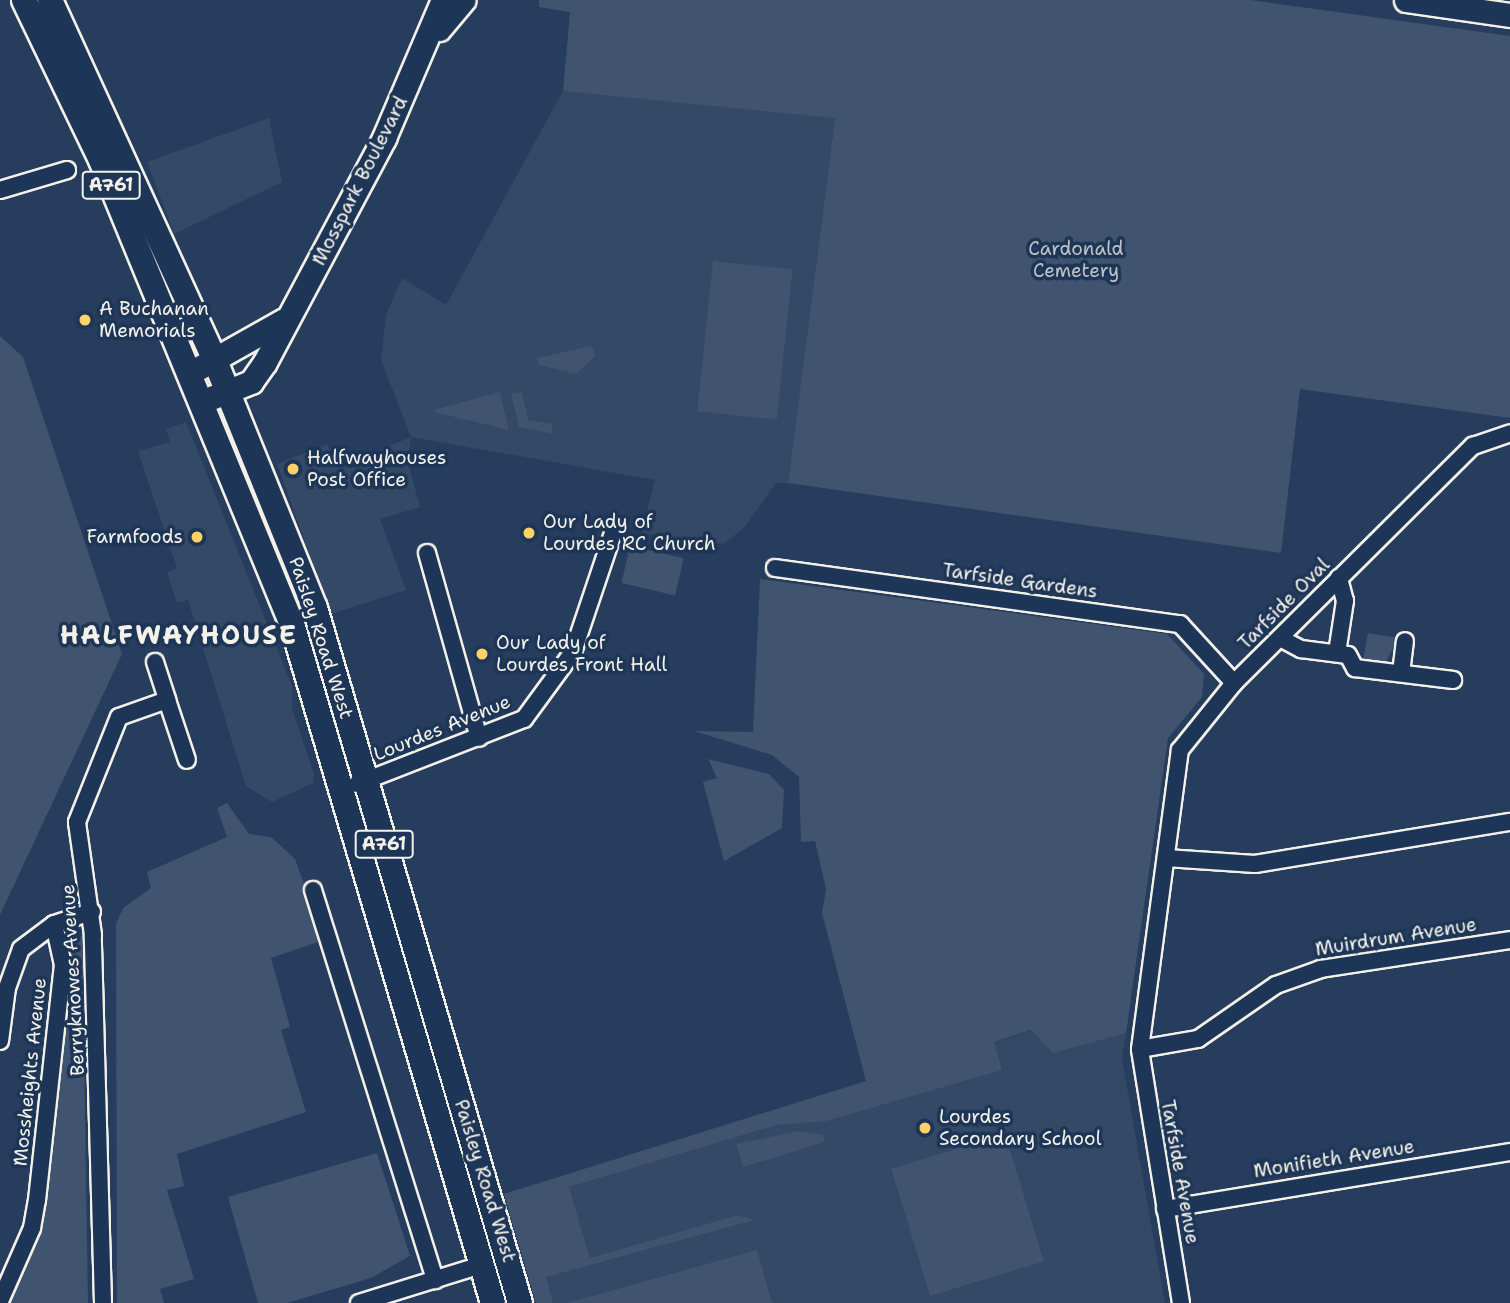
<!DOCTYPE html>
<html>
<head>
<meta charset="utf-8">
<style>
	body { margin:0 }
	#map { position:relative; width:1510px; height:1303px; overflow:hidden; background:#263d5d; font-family:"Shantell Sans",sans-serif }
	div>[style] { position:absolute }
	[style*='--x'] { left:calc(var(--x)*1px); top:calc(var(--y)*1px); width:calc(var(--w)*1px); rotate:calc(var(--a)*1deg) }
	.built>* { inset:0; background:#334966 }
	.green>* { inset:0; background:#40546f; transform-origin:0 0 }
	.roads { filter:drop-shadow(2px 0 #f4f1e8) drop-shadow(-2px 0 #f4f1e8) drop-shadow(0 2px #f4f1e8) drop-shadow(0 -2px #f4f1e8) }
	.street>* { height:16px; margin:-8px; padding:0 8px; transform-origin:8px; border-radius:8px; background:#1d3557 }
	.secondary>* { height:23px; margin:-11.5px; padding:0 11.5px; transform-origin:11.5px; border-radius:11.5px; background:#1d3557 }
	.primary>* { height:24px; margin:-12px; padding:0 12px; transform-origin:12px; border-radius:12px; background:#1d3557 }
	.dots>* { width:19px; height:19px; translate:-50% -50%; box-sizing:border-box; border:4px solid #1d3557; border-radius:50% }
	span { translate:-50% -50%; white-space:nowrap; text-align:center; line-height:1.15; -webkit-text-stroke:7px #1d3557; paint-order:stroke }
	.shield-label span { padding:2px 5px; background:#1d3557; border:2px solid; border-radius:5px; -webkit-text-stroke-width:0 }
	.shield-label { font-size:18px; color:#f4f1e8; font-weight:700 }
	.street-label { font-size:19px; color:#f4f1e8 }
	.park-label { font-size:19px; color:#bec2c4 }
	.poi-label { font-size:19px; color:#f4f1e8 }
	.left { translate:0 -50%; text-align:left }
	.right { translate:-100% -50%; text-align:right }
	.district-label { font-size:26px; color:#f4f1e8; font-weight:700; letter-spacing:2px }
</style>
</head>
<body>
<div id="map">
	<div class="built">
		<i style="clip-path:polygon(563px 91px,835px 117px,788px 483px,776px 483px,744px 528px,723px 544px,641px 533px,655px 480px,411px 437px,408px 462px,420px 507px,380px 519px,406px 590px,331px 614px,277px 464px,327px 444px,337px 467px,411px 437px,381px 360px,386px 315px,402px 278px,446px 305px)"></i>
		<i style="clip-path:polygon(269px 118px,282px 182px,174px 234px,147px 162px)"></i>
		<i style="clip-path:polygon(186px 422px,292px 686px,292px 709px,314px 774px,313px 783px,272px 802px,246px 786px,188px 600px,177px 603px,167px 572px,177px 568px,138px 451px,170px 442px,166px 429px)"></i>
		<i style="clip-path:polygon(1131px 1000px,1122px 1059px,1165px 1303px,536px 1303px,504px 1194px)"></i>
	</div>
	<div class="green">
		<i style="clip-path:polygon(539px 0,1251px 0,1510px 36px,1510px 418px,1300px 389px,1281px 553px,788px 483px,835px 118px,563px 91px,570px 12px,539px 7px)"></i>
		<i style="left:713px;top:261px;width:80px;height:151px;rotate:6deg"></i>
		<i style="clip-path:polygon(0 336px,23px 357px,122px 654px,0 915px)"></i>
		<i style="clip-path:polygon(592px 346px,595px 356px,576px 374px,539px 365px,537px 358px)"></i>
		<i style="clip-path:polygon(500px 392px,509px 430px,434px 412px,434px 410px)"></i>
		<i style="clip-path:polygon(522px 392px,528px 420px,552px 424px,553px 434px,519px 427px,511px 394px)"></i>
		<i style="left:630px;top:546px;width:55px;height:38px;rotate:13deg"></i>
		<i style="clip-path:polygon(760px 579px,1167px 634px,1204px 674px,1202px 697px,1168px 738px,1126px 1033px,1053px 1053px,1031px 1030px,994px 1042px,1002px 1070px,826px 1121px,776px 1125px,569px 1187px,590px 1258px,738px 1215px,754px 1220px,546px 1277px,553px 1303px,536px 1303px,504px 1194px,866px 1081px,822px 913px,826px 889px,815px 841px,801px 842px,799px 777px,772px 755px,694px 731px,753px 732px)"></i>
		<i style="clip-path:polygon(1368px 633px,1398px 638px,1385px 664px,1363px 660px)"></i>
		<i style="clip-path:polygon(708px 759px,769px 774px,784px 790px,782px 828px,724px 861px,703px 782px,717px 778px)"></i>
		<i style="clip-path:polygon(227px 803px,249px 834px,271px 837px,295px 859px,324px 940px,271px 958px,290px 1027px,281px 1030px,306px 1112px,177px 1154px,184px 1186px,167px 1190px,194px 1279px,160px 1289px,164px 1303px,117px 1303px,116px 924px,123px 908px,151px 888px,147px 872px,227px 837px,217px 808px)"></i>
		<i style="clip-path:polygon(64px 928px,86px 939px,88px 965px,83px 993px,88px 1303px,0 1303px,27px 1227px)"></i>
		<i style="clip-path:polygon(798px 1131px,823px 1135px,825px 1142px,743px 1167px,736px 1144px)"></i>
		<i style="left:1005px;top:1134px;width:133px;height:119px;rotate:73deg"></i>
		<i style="clip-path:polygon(377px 1153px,410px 1256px,371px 1278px,287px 1303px,258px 1303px,228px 1197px)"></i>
		<i style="clip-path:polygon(757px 1250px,772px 1303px,567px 1303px)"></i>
	</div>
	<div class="roads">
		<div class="street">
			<i style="--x:0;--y:190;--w:70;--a:-16.6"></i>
			<i style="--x:427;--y:553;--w:192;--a:74.3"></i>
			<i style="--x:775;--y:568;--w:409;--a:7.9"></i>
			<i style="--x:1180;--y:624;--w:80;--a:47.5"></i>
			<i style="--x:1280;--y:638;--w:24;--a:28"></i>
			<i style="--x:1301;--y:649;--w:47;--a:7.3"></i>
			<i style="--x:1348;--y:655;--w:15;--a:62"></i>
			<i style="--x:1355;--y:668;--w:99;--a:7"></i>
			<i style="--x:1337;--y:653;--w:53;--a:-81.3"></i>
			<i style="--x:1345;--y:601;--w:24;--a:-105"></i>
			<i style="--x:155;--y:662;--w:40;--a:72"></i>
			<i style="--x:1401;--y:673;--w:32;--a:-83"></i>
			<i style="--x:357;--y:784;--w:179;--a:-21.3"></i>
			<i style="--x:524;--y:719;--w:83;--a:-53.8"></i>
			<i style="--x:573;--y:652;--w:126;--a:-71.4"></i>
			<i style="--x:1166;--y:858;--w:89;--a:3.9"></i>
			<i style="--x:1255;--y:864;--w:258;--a:-9.4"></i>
			<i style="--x:313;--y:890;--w:409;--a:72.6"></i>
			<i style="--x:0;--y:1041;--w:53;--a:-82.5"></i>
			<i style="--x:7;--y:988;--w:41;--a:-70.3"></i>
			<i style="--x:21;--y:949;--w:41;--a:-37.1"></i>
			<i style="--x:54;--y:924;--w:40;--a:-18"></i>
			<i style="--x:1140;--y:1049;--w:59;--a:-9.8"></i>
			<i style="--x:1198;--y:1039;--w:95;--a:-34.7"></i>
			<i style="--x:1276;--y:985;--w:48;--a:-19.6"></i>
			<i style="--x:1321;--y:969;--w:191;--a:-8.7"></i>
			<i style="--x:1165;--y:1209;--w:350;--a:-9.4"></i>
			<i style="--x:0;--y:1301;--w:80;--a:-66.3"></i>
			<i style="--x:32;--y:1228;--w:28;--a:-80"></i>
			<i style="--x:37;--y:1200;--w:236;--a:-83.7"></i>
			<i style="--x:63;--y:965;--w:42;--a:-102.4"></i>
			<i style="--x:103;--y:1303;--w:368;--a:-91.6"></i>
			<i style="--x:93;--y:935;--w:114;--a:-98.1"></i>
			<i style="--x:77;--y:822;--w:113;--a:-68.2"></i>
			<i style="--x:119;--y:717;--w:51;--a:-19.5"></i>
			<i style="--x:167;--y:700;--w:63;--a:71.6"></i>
			<i style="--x:359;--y:1303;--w:128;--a:-17.3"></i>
			<i style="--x:1181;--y:1303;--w:257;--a:-99.2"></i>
			<i style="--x:1140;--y:1049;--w:302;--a:-82.4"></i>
			<i style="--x:1180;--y:750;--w:86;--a:-51.1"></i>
			<i style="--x:1234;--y:683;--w:337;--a:-44.8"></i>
			<i style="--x:1473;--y:446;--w:39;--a:-19"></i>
		</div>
		<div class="secondary">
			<i style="--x:1406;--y:0;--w:105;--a:8.2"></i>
			<i style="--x:439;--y:29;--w:38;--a:-50"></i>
			<i style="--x:190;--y:373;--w:108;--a:-29.4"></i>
			<i style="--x:201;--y:402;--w:54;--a:-21.8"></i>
			<i style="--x:251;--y:382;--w:24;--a:-55"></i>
			<i style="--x:265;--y:362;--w:254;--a:-62"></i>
			<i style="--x:384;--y:138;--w:150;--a:-66.9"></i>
		</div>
		<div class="primary">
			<i style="--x:24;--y:0;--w:178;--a:64.3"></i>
			<i style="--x:101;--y:160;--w:505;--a:67.65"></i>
			<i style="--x:293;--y:627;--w:705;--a:73.52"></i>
			<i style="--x:50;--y:0;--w:399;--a:65.4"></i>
			<i style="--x:216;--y:363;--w:264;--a:68"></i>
			<i style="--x:315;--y:608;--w:725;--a:73.57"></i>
		</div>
	</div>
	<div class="dots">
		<i style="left:85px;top:320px;background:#ffd166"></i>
		<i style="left:293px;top:469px;background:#ffd166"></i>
		<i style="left:529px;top:533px;background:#ffd166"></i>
		<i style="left:197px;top:537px;background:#ffd166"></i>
		<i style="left:482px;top:654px;background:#ffd166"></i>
		<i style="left:925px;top:1128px;background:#ffd166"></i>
	</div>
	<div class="shield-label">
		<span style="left:111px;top:185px">A761</span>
		<span style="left:384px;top:844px">A761</span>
	</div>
	<div class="street-label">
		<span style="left:360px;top:181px;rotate:-63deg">Mosspark Boulevard</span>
		<span style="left:1020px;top:581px;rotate:8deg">Tarfside Gardens</span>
		<span style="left:1284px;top:604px;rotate:-45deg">Tarfside Oval</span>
		<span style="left:321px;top:638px;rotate:72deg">Paisley Road West</span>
		<span style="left:442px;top:728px;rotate:-22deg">Lourdes Avenue</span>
		<span style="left:1396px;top:937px;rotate:-9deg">Muirdrum Avenue</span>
		<span style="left:73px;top:980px;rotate:-93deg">Berryknowes Avenue</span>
		<span style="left:30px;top:1072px;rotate:-84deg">Mossheights Avenue</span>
		<span style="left:1334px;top:1159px;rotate:-9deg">Monifieth Avenue</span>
		<span style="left:1180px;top:1172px;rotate:80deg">Tarfside Avenue</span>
		<span style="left:485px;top:1181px;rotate:73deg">Paisley Road West</span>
	</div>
	<div class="park-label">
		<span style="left:1076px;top:260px">Cardonald<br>Cemetery</span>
	</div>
	<div class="poi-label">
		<span class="left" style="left:99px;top:320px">A Buchanan<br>Memorials</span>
		<span class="left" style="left:307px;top:469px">Halfwayhouses<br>Post Office</span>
		<span class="left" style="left:543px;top:533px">Our Lady of<br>Lourdes RC Church</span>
		<span class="right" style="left:183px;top:537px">Farmfoods</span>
		<span class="left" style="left:496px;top:654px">Our Lady of<br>Lourdes Front Hall</span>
		<span class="left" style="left:939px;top:1128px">Lourdes<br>Secondary School</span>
	</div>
	<div class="district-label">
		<span style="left:179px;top:635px">HALFWAYHOUSE</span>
	</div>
</div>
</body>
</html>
